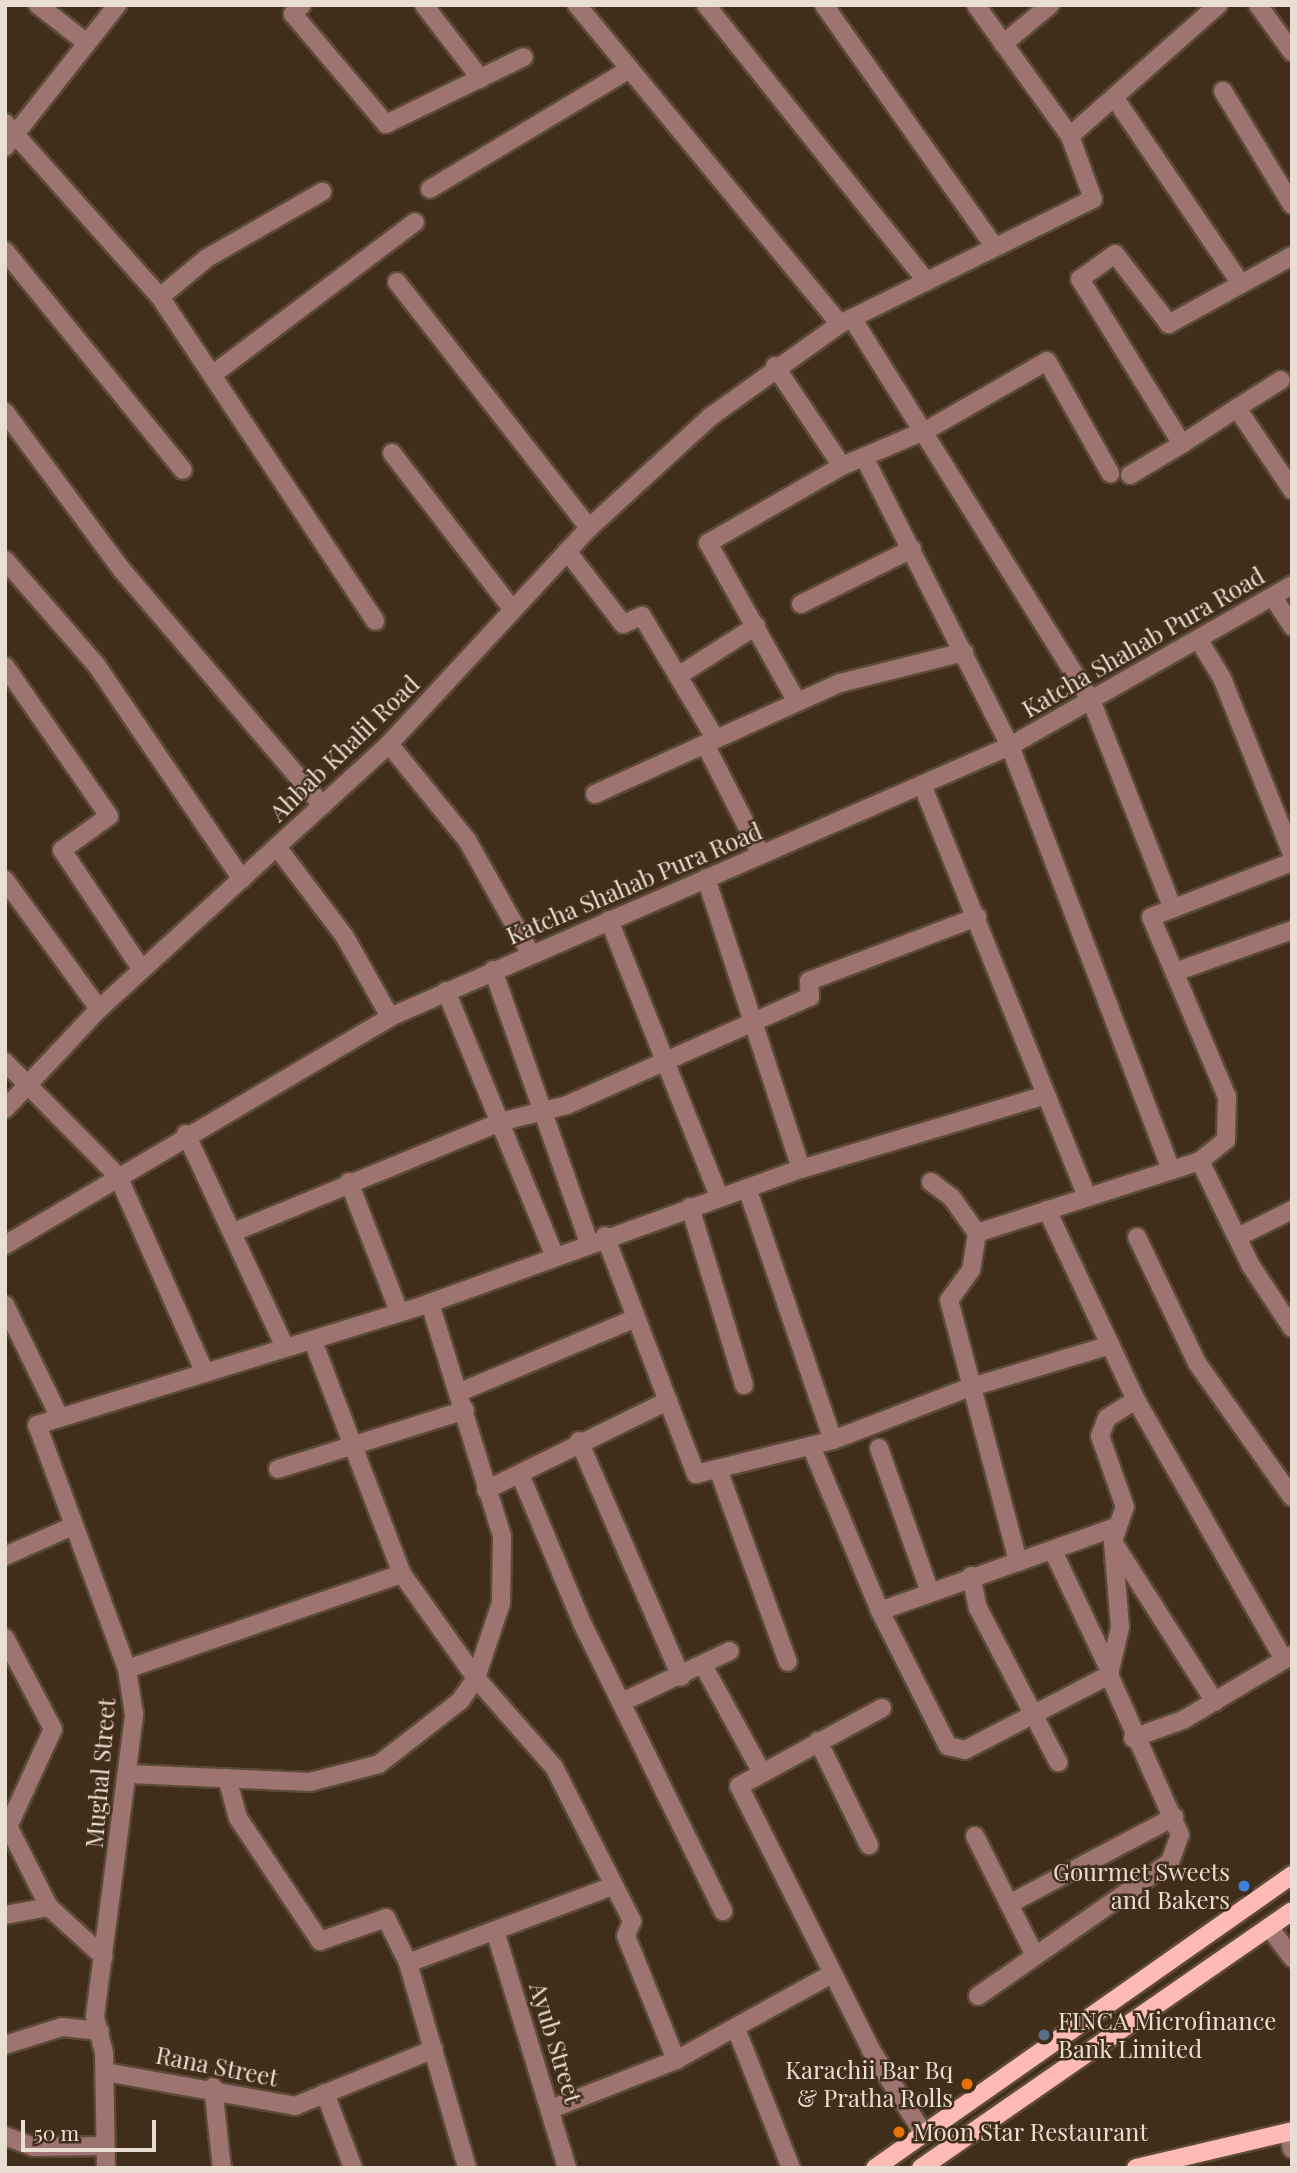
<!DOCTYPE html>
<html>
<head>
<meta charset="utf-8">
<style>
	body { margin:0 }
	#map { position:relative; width:1297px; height:2173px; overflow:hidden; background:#412e1a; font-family:"Playfair Display",serif }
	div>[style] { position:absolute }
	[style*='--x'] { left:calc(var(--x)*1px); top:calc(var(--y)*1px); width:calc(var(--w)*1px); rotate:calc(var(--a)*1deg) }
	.roads { filter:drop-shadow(2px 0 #5c4a37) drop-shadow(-2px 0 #5c4a37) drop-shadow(0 2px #5c4a37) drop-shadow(0 -2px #5c4a37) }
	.minor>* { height:18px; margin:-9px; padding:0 9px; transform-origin:9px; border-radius:9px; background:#9d7470 }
	.major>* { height:18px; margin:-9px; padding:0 9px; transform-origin:9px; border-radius:9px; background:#febab4 }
	.dots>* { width:19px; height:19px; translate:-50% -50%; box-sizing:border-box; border:4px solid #412e1a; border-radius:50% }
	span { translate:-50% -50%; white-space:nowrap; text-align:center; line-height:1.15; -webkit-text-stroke:5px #412e1a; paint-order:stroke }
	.street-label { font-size:24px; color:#eaded2 }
	.poi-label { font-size:24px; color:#eaded2 }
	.right { translate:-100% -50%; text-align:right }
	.left { translate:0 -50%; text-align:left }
	.frame { position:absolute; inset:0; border:7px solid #eaded2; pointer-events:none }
	.scale { position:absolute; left:21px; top:2120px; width:135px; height:32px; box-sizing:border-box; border:4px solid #eaded2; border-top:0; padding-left:9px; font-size:21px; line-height:24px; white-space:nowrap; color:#eaded2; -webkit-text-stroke:5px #412e1a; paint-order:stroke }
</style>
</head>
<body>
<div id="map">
	<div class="roads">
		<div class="minor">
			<i style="--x:38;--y:5;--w:62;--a:37.8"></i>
			<i style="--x:302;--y:5;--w:13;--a:135"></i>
			<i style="--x:293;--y:14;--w:144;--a:49.8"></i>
			<i style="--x:386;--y:124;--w:153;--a:-25.9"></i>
			<i style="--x:424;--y:5;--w:93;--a:52.4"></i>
			<i style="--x:577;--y:5;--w:413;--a:50.5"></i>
			<i style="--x:706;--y:5;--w:353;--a:51.4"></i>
			<i style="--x:824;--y:5;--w:296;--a:54.8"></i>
			<i style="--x:1258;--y:5;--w:58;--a:54.1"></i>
			<i style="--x:1003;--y:44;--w:61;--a:-39.7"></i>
			<i style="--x:1223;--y:91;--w:133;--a:58.8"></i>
			<i style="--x:1114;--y:97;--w:226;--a:55.8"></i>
			<i style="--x:5;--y:123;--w:233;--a:48.3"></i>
			<i style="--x:160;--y:297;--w:389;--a:56.4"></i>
			<i style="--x:1070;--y:136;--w:198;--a:-41.5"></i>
			<i style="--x:5;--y:147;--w:181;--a:-51.7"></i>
			<i style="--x:430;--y:189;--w:233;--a:-31"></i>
			<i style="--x:5;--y:251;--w:282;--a:50.9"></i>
			<i style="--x:1292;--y:256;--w:141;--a:151.1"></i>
			<i style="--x:1169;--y:324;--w:88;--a:-127.6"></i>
			<i style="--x:1115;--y:254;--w:43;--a:144.5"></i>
			<i style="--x:1080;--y:279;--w:194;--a:58.3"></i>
			<i style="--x:1182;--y:444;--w:66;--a:-33.2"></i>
			<i style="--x:1237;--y:408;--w:99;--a:56.1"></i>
			<i style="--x:397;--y:282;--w:312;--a:52"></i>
			<i style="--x:160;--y:297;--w:61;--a:-39.7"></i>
			<i style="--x:207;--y:258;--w:133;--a:-29.9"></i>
			<i style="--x:852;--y:318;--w:451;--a:58"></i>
			<i style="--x:1091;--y:700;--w:222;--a:68.6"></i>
			<i style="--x:775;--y:366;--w:120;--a:56.2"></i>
			<i style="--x:842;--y:466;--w:92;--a:-23"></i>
			<i style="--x:927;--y:430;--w:138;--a:-29.9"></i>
			<i style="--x:1047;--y:361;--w:129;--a:60.6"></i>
			<i style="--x:212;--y:375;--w:254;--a:-37"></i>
			<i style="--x:1237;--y:408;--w:52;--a:-32.5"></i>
			<i style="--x:5;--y:412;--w:197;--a:53.5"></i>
			<i style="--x:122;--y:570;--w:309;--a:49.6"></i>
			<i style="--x:392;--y:453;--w:198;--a:52.4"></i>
			<i style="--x:864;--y:457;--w:324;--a:63.2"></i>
			<i style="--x:1010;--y:746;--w:454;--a:69.2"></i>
			<i style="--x:1130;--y:475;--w:61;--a:-30.8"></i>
			<i style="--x:567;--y:551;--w:92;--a:52.5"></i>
			<i style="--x:623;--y:624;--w:21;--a:-23"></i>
			<i style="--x:642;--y:616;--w:142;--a:59.1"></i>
			<i style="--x:5;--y:560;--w:140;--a:49"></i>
			<i style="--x:97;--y:666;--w:258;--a:55.8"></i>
			<i style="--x:1273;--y:597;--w:35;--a:57"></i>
			<i style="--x:801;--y:604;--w:124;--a:-26.4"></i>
			<i style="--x:1200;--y:642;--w:42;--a:58.6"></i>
			<i style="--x:1222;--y:678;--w:189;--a:68.3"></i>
			<i style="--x:5;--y:666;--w:183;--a:55.3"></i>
			<i style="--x:109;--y:816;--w:58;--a:144.1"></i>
			<i style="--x:62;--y:850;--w:144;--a:56.3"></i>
			<i style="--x:678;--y:676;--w:93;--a:-32.7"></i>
			<i style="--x:797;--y:702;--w:182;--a:-119.2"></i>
			<i style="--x:708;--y:543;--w:155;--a:-29.9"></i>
			<i style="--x:389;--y:744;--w:124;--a:50.9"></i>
			<i style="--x:467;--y:840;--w:131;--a:60.7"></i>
			<i style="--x:706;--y:746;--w:121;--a:63"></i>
			<i style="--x:923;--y:787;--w:441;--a:68.2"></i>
			<i style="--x:595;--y:794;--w:269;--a:-24.4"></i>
			<i style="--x:840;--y:683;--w:128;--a:-14"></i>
			<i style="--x:277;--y:847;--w:113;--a:52.9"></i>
			<i style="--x:345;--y:937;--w:92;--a:60.6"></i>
			<i style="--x:706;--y:878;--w:306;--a:71.9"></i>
			<i style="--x:5;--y:880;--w:160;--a:53.9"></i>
			<i style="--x:609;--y:920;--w:298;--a:68.3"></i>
			<i style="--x:493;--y:970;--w:288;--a:70.6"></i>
			<i style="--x:1175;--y:972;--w:124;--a:-19.7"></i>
			<i style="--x:446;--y:991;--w:284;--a:67.7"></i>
			<i style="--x:5;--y:1062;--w:161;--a:45.3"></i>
			<i style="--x:118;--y:1176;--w:215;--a:66.2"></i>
			<i style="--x:5;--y:1109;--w:137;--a:-46.8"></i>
			<i style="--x:99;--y:1009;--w:393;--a:-42.4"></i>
			<i style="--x:389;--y:744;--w:294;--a:-47.2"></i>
			<i style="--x:589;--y:528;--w:164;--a:-42.5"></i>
			<i style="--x:710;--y:417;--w:160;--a:-35.6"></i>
			<i style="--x:840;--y:324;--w:282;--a:-26.3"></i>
			<i style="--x:1093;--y:199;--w:67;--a:-110.1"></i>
			<i style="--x:1070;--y:136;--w:161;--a:-125.7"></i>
			<i style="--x:186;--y:1134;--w:235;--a:65.1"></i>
			<i style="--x:1200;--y:1161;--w:33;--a:-39"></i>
			<i style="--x:1226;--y:1140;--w:43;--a:-88.7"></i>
			<i style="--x:1227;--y:1097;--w:195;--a:-112.9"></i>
			<i style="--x:1151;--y:917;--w:151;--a:-21.3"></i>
			<i style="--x:349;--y:1182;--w:136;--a:68.9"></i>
			<i style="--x:931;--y:1182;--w:26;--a:37"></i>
			<i style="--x:952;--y:1198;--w:43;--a:54.5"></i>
			<i style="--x:977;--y:1233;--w:37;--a:99"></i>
			<i style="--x:971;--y:1270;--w:37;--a:126"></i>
			<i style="--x:949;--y:1300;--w:271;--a:75.2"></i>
			<i style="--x:747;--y:1188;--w:266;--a:71.2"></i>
			<i style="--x:690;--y:1207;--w:186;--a:73.1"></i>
			<i style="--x:236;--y:1231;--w:286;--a:-22.4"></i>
			<i style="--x:500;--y:1122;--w:69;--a:-14.2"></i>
			<i style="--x:567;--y:1105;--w:266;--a:-24"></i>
			<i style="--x:810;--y:997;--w:16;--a:-94"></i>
			<i style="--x:809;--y:981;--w:180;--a:-20.9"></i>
			<i style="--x:977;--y:1233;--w:234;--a:-17.9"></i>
			<i style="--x:1200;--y:1161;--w:117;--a:64.1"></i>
			<i style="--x:1251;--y:1266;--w:74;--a:56.5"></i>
			<i style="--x:605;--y:1236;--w:255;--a:69.1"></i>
			<i style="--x:696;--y:1474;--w:141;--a:-13.9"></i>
			<i style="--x:833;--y:1440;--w:142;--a:-21.1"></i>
			<i style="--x:965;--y:1389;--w:152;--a:-16.8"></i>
			<i style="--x:1240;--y:1236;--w:58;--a:-26.6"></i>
			<i style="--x:1137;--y:1237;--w:140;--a:64.5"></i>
			<i style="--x:1197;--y:1363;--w:164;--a:54.7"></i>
			<i style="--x:5;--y:1245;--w:447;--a:-30.6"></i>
			<i style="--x:390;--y:1017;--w:677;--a:-23.61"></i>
			<i style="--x:1010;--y:746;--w:325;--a:-29.7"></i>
			<i style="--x:5;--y:1305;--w:123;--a:64.1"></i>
			<i style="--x:313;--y:1341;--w:249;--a:69.1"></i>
			<i style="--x:402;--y:1574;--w:128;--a:54.6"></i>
			<i style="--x:476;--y:1678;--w:118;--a:48.8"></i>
			<i style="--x:554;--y:1767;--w:173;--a:63.1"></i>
			<i style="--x:632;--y:1921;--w:16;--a:112"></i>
			<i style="--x:626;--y:1936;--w:134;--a:68"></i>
			<i style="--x:460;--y:1392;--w:191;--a:-22.8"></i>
			<i style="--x:1136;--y:1400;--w:298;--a:60.3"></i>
			<i style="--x:579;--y:1441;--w:257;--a:66.6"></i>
			<i style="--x:811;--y:1446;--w:179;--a:67.3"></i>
			<i style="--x:880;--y:1611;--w:151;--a:63.3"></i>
			<i style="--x:948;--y:1746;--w:17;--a:13"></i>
			<i style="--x:965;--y:1750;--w:162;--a:-27.5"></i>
			<i style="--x:879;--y:1448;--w:153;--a:70.5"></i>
			<i style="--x:278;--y:1469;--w:196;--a:-17.5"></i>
			<i style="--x:718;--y:1469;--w:205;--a:70.1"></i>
			<i style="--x:520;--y:1474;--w:161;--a:67.4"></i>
			<i style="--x:582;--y:1623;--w:321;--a:63.9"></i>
			<i style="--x:486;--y:1490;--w:203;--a:-26.1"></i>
			<i style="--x:1115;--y:1545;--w:186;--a:57.5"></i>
			<i style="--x:1053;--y:1551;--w:133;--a:64.6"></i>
			<i style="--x:5;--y:1556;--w:74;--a:-23.8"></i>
			<i style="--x:971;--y:1576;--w:33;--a:78"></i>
			<i style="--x:978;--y:1608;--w:174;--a:62.5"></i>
			<i style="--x:880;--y:1611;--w:251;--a:-19.6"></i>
			<i style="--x:5;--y:1638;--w:103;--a:62.2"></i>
			<i style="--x:53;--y:1729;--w:108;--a:114.7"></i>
			<i style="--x:703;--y:1665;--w:121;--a:61.3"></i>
			<i style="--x:127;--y:1669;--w:291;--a:-19.1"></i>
			<i style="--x:622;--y:1702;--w:119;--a:-25.3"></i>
			<i style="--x:882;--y:1708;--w:163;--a:151.4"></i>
			<i style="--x:739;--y:1786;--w:295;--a:63.4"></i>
			<i style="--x:871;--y:2050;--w:98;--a:57.9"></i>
			<i style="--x:1133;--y:1738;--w:53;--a:-19.8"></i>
			<i style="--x:1183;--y:1720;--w:127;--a:-30.8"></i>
			<i style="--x:818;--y:1741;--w:116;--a:63.9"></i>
			<i style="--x:129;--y:1774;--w:181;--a:2.5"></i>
			<i style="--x:310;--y:1782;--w:71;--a:-14.6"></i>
			<i style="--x:379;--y:1764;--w:103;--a:-37.9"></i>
			<i style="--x:460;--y:1701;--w:28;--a:-55"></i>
			<i style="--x:476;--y:1678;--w:79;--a:-71.6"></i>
			<i style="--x:501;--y:1603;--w:67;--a:-89.1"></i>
			<i style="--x:502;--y:1536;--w:244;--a:-107.2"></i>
			<i style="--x:227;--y:1778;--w:41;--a:74.6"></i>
			<i style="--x:238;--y:1818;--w:148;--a:56.3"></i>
			<i style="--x:320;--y:1941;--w:70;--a:-19.2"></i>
			<i style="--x:386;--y:1918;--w:50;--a:63.9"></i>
			<i style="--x:408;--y:1963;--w:213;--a:73.9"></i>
			<i style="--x:5;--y:1820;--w:97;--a:63.2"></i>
			<i style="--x:49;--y:1907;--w:74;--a:42.3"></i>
			<i style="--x:975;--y:1836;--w:132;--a:63.4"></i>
			<i style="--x:1009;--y:1904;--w:187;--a:-27.8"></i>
			<i style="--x:5;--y:1915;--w:45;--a:-10.3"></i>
			<i style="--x:1269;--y:1927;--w:39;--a:53"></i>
			<i style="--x:496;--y:1934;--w:245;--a:73.1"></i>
			<i style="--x:408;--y:1963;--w:219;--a:-20.6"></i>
			<i style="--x:978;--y:1996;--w:234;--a:-34.9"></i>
			<i style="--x:1170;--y:1862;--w:29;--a:-70"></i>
			<i style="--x:1180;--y:1835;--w:175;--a:-113.9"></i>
			<i style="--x:1109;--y:1675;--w:49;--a:-77.1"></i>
			<i style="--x:1120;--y:1627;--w:86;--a:-94.7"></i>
			<i style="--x:1113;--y:1541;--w:36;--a:-71"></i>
			<i style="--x:1125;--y:1507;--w:75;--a:-109.4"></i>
			<i style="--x:1100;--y:1436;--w:19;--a:-69"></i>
			<i style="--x:1107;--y:1418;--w:34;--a:-32"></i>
			<i style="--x:1136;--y:1400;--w:210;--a:-115.1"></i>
			<i style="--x:737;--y:2031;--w:147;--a:68.5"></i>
			<i style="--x:5;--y:2045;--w:60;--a:-17.5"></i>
			<i style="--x:62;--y:2027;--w:38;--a:6"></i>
			<i style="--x:105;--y:2072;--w:193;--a:10.1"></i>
			<i style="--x:295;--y:2106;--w:150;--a:-22.3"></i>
			<i style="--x:213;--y:2087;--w:81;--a:83.7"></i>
			<i style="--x:325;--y:2093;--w:80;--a:69.5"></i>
			<i style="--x:551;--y:2109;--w:134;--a:-21.4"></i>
			<i style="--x:676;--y:2060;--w:178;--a:-28.9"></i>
			<i style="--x:1288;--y:2132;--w:17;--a:77"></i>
			<i style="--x:5;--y:2136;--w:31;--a:21"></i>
			<i style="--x:34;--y:2147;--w:69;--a:-0.8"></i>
			<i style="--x:106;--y:2168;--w:115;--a:-91"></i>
			<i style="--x:104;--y:2053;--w:38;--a:-104"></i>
			<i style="--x:95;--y:2016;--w:305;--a:-82.6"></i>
			<i style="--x:134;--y:1714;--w:46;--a:-98.8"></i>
			<i style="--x:127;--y:1669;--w:260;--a:-110.2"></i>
			<i style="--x:37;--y:1425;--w:412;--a:-17.2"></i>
			<i style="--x:430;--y:1303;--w:394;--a:-19.9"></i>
			<i style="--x:801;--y:1169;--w:256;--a:-16.8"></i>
		</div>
		<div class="major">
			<i style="--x:875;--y:2168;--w:510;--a:-35.09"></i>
			<i style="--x:921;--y:2168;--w:451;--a:-34.7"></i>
			<i style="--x:1136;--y:2168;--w:160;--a:-13.3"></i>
		</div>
	</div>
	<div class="dots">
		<i style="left:1244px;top:1886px;background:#3f7fe0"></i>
		<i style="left:1044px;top:2035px;background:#5c6f8a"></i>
		<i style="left:967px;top:2084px;background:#e8710a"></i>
		<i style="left:899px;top:2132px;background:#e8710a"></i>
	</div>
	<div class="street-label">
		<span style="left:1143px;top:642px;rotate:-30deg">Katcha Shahab Pura Road</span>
		<span style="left:344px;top:748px;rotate:-44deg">Ahbab Khalil Road</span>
		<span style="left:634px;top:883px;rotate:-23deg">Katcha Shahab Pura Road</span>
		<span style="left:100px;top:1773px;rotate:-85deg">Mughal Street</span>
		<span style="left:556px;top:2043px;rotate:73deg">Ayub Street</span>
		<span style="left:217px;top:2066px;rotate:11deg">Rana Street</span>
	</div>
	<div class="poi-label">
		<span class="right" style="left:1230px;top:1886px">Gourmet Sweets<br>and Bakers</span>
		<span class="left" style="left:1058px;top:2035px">FINCA Microfinance<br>Bank Limited</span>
		<span class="right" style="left:953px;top:2084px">Karachii Bar Bq<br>&amp; Pratha Rolls</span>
		<span class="left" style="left:913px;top:2132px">Moon Star Restaurant</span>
	</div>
	<div class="frame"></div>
	<div class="scale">50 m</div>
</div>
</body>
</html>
